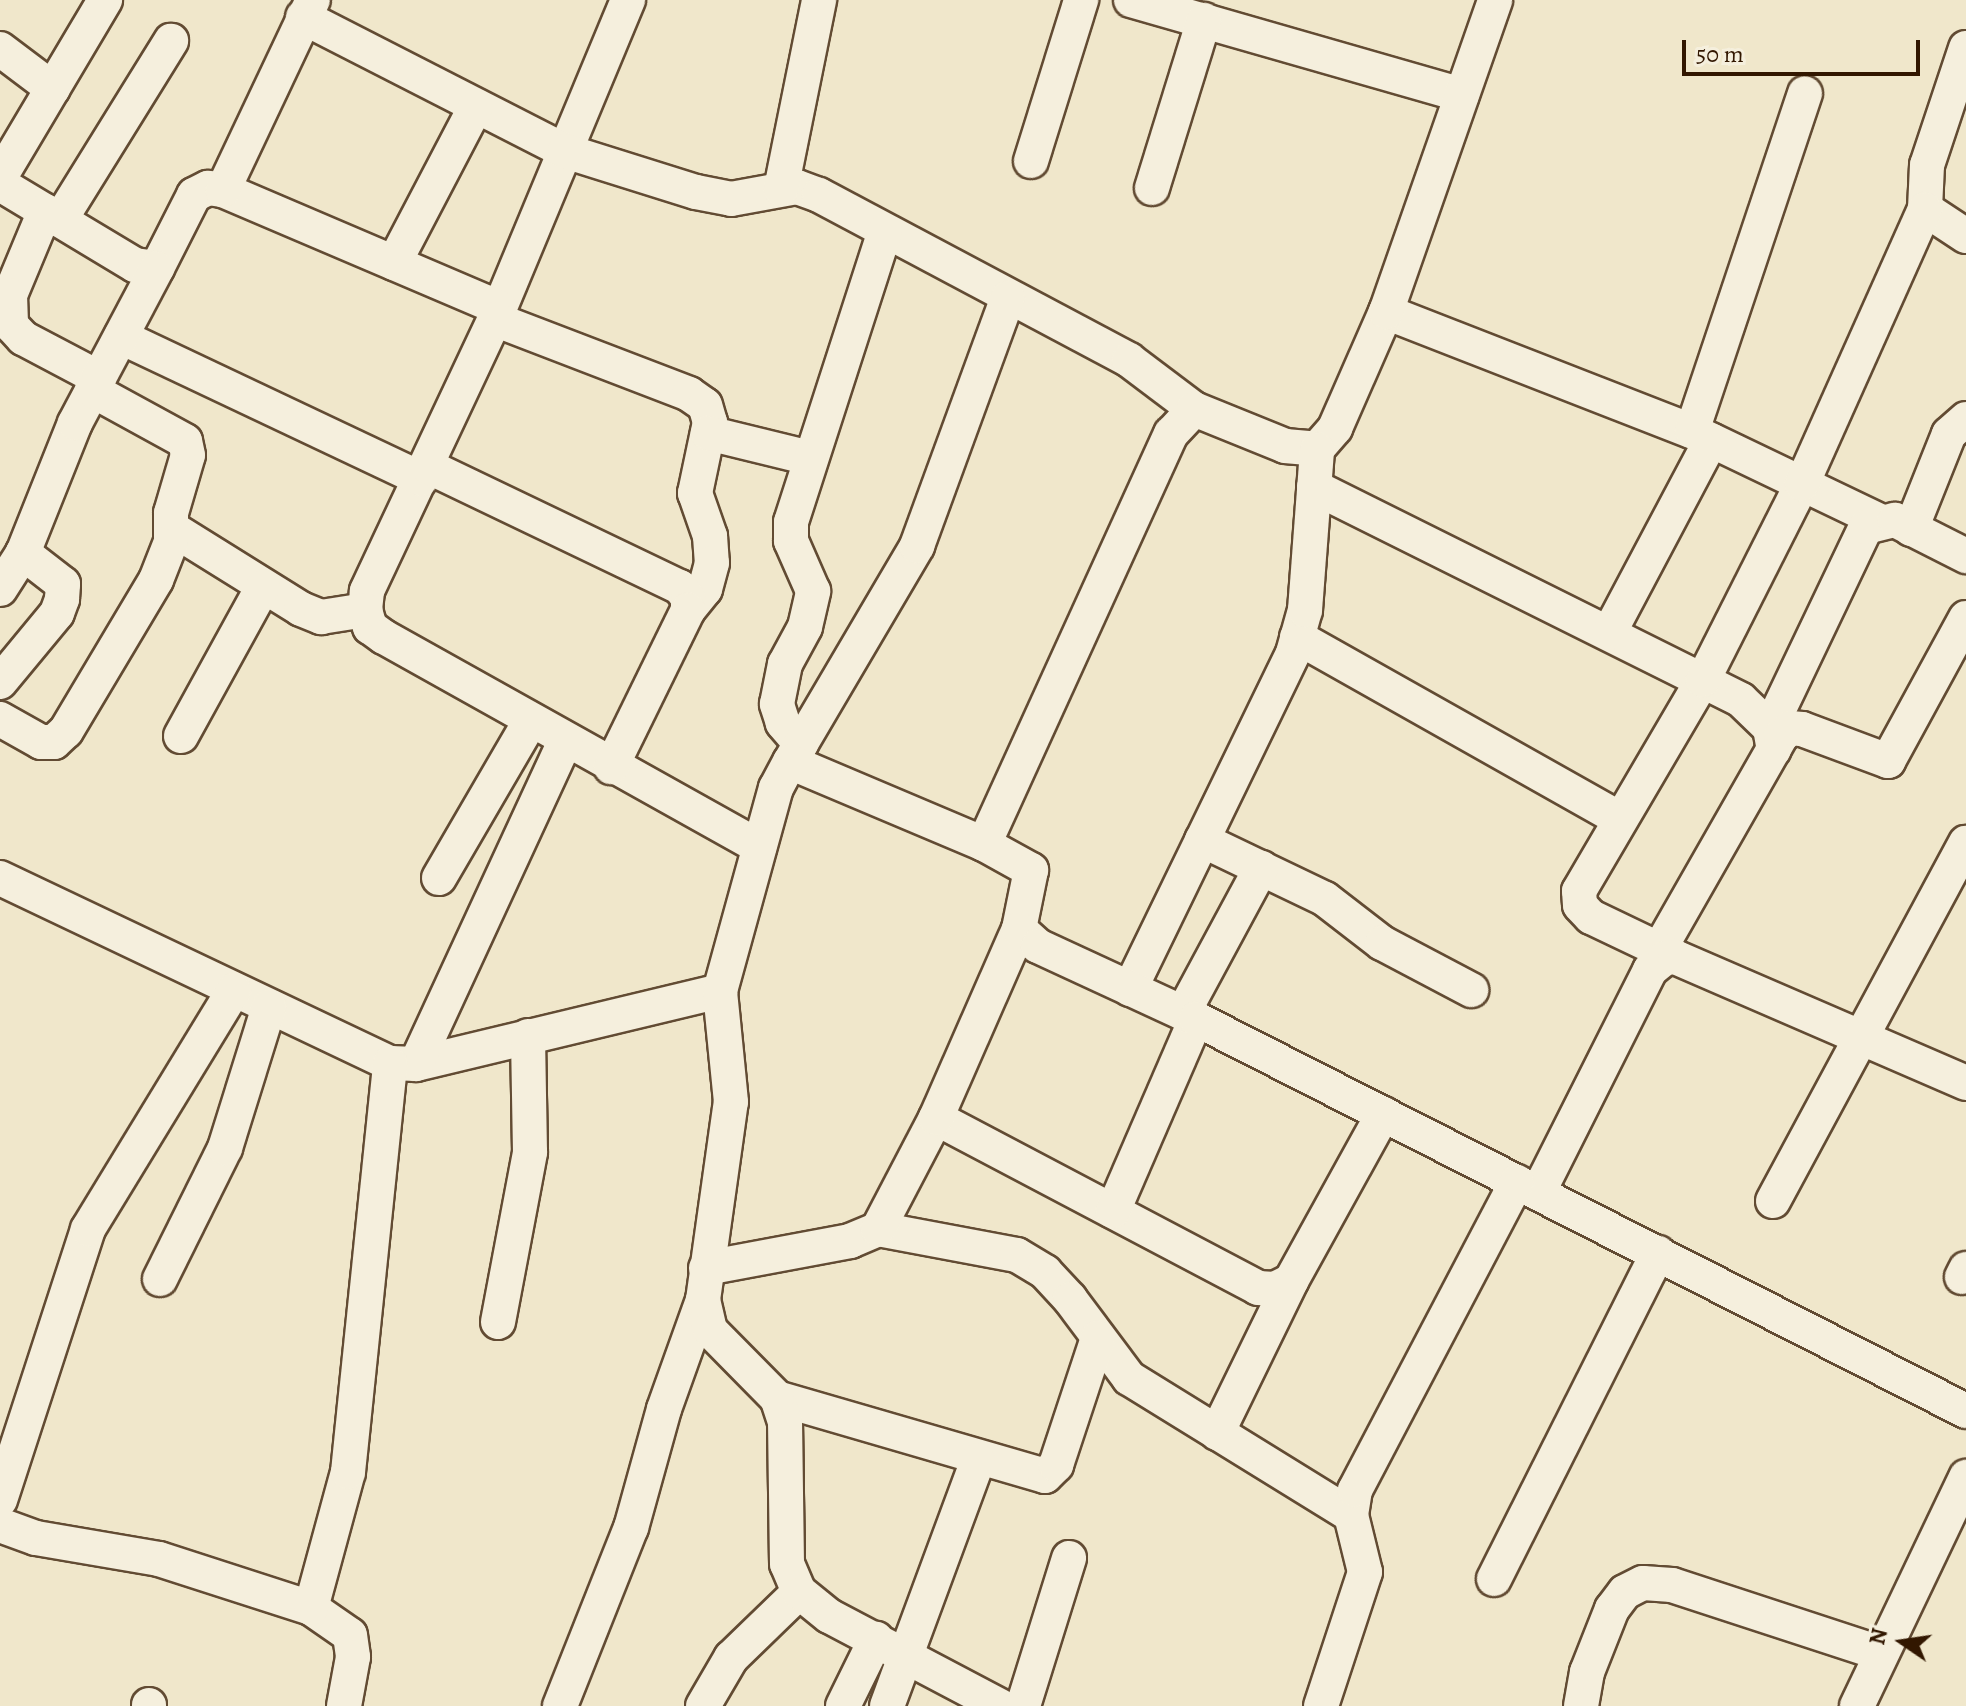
<!DOCTYPE html>
<html>
<head>
<meta charset="utf-8">
<style>
	body { margin:0 }
	#map { position:relative; width:1966px; height:1706px; overflow:hidden; background:#f0e7cb; font-family:Alegreya,serif }
	div>[style] { position:absolute }
	[style*='--x'] { left:calc(var(--x)*1px); top:calc(var(--y)*1px); width:calc(var(--w)*1px); rotate:calc(var(--a)*1deg) }
	.roads { filter:drop-shadow(2px 0 #624b33) drop-shadow(-2px 0 #624b33) drop-shadow(0 2px #624b33) drop-shadow(0 -2px #624b33) }
	.minor>* { height:34px; margin:-17px; padding:0 17px; transform-origin:17px; border-radius:17px; background:#f5efdd }
	span { translate:-50% -50%; white-space:nowrap; text-align:center; line-height:1.15; -webkit-text-stroke:6px #f5efdd; paint-order:stroke }
	.north { position:absolute; left:1862px; top:1602px; width:80px; height:80px; -webkit-text-stroke:6px #f5efdd; paint-order:stroke; rotate:283deg; font-size:22px; font-weight:700; line-height:32px; text-align:center; color:#321700 }
	.north::after { content:''; display:block; margin:auto; width:28px; height:36px; background:#321700; clip-path:polygon(50% 0,100% 100%,50% 72%,0 100%) }
	.scale { position:absolute; left:1682px; top:40px; width:238px; height:36px; box-sizing:border-box; border:4px solid #321700; border-top:0; padding-left:10px; font-size:24px; line-height:28px; white-space:nowrap; color:#321700; -webkit-text-stroke:6px #f5efdd; paint-order:stroke }
</style>
</head>
<body>
<div id="map">
	<div class="roads">
		<div class="minor">
			<i style="--x:628;--y:0;--w:334;--a:112.6"></i>
			<i style="--x:500;--y:308;--w:313;--a:115.2"></i>
			<i style="--x:367;--y:591;--w:19;--a:96"></i>
			<i style="--x:365;--y:610;--w:18;--a:74"></i>
			<i style="--x:370;--y:627;--w:17;--a:36"></i>
			<i style="--x:384;--y:637;--w:430;--a:29.2"></i>
			<i style="--x:1131;--y:0;--w:344;--a:16"></i>
			<i style="--x:303;--y:17;--w:294;--a:27.1"></i>
			<i style="--x:565;--y:151;--w:137;--a:17.4"></i>
			<i style="--x:696;--y:192;--w:36;--a:11"></i>
			<i style="--x:731;--y:199;--w:67;--a:-10.3"></i>
			<i style="--x:797;--y:187;--w:23;--a:20"></i>
			<i style="--x:819;--y:195;--w:351;--a:28"></i>
			<i style="--x:1129;--y:360;--w:81;--a:37"></i>
			<i style="--x:1966;--y:48;--w:123;--a:108.4"></i>
			<i style="--x:1927;--y:165;--w:44;--a:92.6"></i>
			<i style="--x:1925;--y:209;--w:49;--a:33.4"></i>
			<i style="--x:0;--y:49;--w:66;--a:37"></i>
			<i style="--x:1031;--y:161;--w:169;--a:-72.7"></i>
			<i style="--x:0;--y:177;--w:206;--a:-59.3"></i>
			<i style="--x:0;--y:184;--w:157;--a:31"></i>
			<i style="--x:135;--y:265;--w:22;--a:8"></i>
			<i style="--x:157;--y:268;--w:82;--a:-63.1"></i>
			<i style="--x:194;--y:195;--w:16;--a:-27"></i>
			<i style="--x:208;--y:188;--w:15;--a:8"></i>
			<i style="--x:223;--y:190;--w:301;--a:23.1"></i>
			<i style="--x:1152;--y:188;--w:176;--a:-72.8"></i>
			<i style="--x:781;--y:189;--w:193;--a:-78.6"></i>
			<i style="--x:223;--y:190;--w:210;--a:-64.7"></i>
			<i style="--x:45;--y:211;--w:91;--a:112.6"></i>
			<i style="--x:10;--y:295;--w:30;--a:88"></i>
			<i style="--x:11;--y:325;--w:18;--a:47"></i>
			<i style="--x:23;--y:338;--w:86;--a:27.8"></i>
			<i style="--x:60;--y:220;--w:211;--a:-58.2"></i>
			<i style="--x:394;--y:263;--w:177;--a:-62.4"></i>
			<i style="--x:1386;--y:312;--w:328;--a:21.3"></i>
			<i style="--x:1692;--y:431;--w:206;--a:25.6"></i>
			<i style="--x:494;--y:319;--w:209;--a:21"></i>
			<i style="--x:689;--y:394;--w:19;--a:35"></i>
			<i style="--x:705;--y:405;--w:18;--a:74"></i>
			<i style="--x:710;--y:422;--w:73;--a:101.9"></i>
			<i style="--x:695;--y:493;--w:46;--a:70.8"></i>
			<i style="--x:710;--y:536;--w:27;--a:86"></i>
			<i style="--x:712;--y:563;--w:27;--a:105"></i>
			<i style="--x:705;--y:589;--w:27;--a:129"></i>
			<i style="--x:121;--y:337;--w:332;--a:25.3"></i>
			<i style="--x:1692;--y:431;--w:356;--a:-71.5"></i>
			<i style="--x:708;--y:433;--w:105;--a:13.8"></i>
			<i style="--x:427;--y:466;--w:280;--a:25.6"></i>
			<i style="--x:680;--y:587;--w:14;--a:54"></i>
			<i style="--x:688;--y:598;--w:12;--a:90"></i>
			<i style="--x:688;--y:610;--w:175;--a:116.1"></i>
			<i style="--x:1314;--y:487;--w:477;--a:26.5"></i>
			<i style="--x:1741;--y:700;--w:40;--a:44"></i>
			<i style="--x:1770;--y:728;--w:22;--a:80"></i>
			<i style="--x:171;--y:528;--w:153;--a:31.9"></i>
			<i style="--x:301;--y:609;--w:22;--a:22"></i>
			<i style="--x:321;--y:617;--w:45;--a:-9"></i>
			<i style="--x:1911;--y:529;--w:102;--a:-68.2"></i>
			<i style="--x:1949;--y:434;--w:23;--a:-41"></i>
			<i style="--x:0;--y:589;--w:43;--a:-57.4"></i>
			<i style="--x:23;--y:553;--w:140;--a:-68.2"></i>
			<i style="--x:75;--y:423;--w:175;--a:-62.1"></i>
			<i style="--x:1609;--y:633;--w:218;--a:-62.1"></i>
			<i style="--x:1297;--y:637;--w:371;--a:29.4"></i>
			<i style="--x:0;--y:682;--w:89;--a:-50.4"></i>
			<i style="--x:57;--y:613;--w:15;--a:-70"></i>
			<i style="--x:62;--y:599;--w:15;--a:-86"></i>
			<i style="--x:63;--y:584;--w:51;--a:-142.2"></i>
			<i style="--x:0;--y:719;--w:47;--a:29.3"></i>
			<i style="--x:41;--y:742;--w:13;--a:0"></i>
			<i style="--x:54;--y:742;--w:16;--a:-43"></i>
			<i style="--x:66;--y:731;--w:176;--a:-59.2"></i>
			<i style="--x:156;--y:580;--w:41;--a:-68.5"></i>
			<i style="--x:171;--y:542;--w:29;--a:-90"></i>
			<i style="--x:171;--y:513;--w:60;--a:-73.7"></i>
			<i style="--x:188;--y:455;--w:14;--a:-102"></i>
			<i style="--x:185;--y:441;--w:106;--a:-151.3"></i>
			<i style="--x:1770;--y:728;--w:223;--a:-64.5"></i>
			<i style="--x:1866;--y:527;--w:30;--a:-14"></i>
			<i style="--x:1895;--y:520;--w:80;--a:26.9"></i>
			<i style="--x:181;--y:736;--w:170;--a:-61.2"></i>
			<i style="--x:801;--y:744;--w:28;--a:-131"></i>
			<i style="--x:783;--y:723;--w:20;--a:-108"></i>
			<i style="--x:777;--y:704;--w:41;--a:-78.7"></i>
			<i style="--x:785;--y:664;--w:42;--a:-61.6"></i>
			<i style="--x:805;--y:627;--w:37;--a:-77"></i>
			<i style="--x:813;--y:591;--w:55;--a:-113.7"></i>
			<i style="--x:791;--y:541;--w:19;--a:-90"></i>
			<i style="--x:791;--y:522;--w:306;--a:-72.1"></i>
			<i style="--x:790;--y:762;--w:251;--a:-59.5"></i>
			<i style="--x:917;--y:546;--w:264;--a:-69.9"></i>
			<i style="--x:1202;--y:840;--w:136;--a:25.6"></i>
			<i style="--x:1325;--y:899;--w:72;--a:37.7"></i>
			<i style="--x:1382;--y:943;--w:101;--a:27.8"></i>
			<i style="--x:984;--y:844;--w:451;--a:-65.5"></i>
			<i style="--x:1171;--y:434;--w:34;--a:-47"></i>
			<i style="--x:1194;--y:409;--w:98;--a:22.1"></i>
			<i style="--x:1285;--y:446;--w:32;--a:5"></i>
			<i style="--x:1317;--y:449;--w:28;--a:-49"></i>
			<i style="--x:1335;--y:428;--w:127;--a:-66.3"></i>
			<i style="--x:1386;--y:312;--w:330;--a:-70.7"></i>
			<i style="--x:0;--y:878;--w:432;--a:25.4"></i>
			<i style="--x:390;--y:1063;--w:26;--a:2"></i>
			<i style="--x:416;--y:1064;--w:313;--a:-13.5"></i>
			<i style="--x:439;--y:878;--w:183;--a:-59.8"></i>
			<i style="--x:1659;--y:950;--w:246;--a:-60.3"></i>
			<i style="--x:1781;--y:736;--w:12;--a:-42"></i>
			<i style="--x:1790;--y:728;--w:12;--a:5"></i>
			<i style="--x:1802;--y:729;--w:92;--a:20.4"></i>
			<i style="--x:1888;--y:761;--w:163;--a:-61.4"></i>
			<i style="--x:1675;--y:957;--w:93;--a:-154.5"></i>
			<i style="--x:1591;--y:917;--w:16;--a:-133"></i>
			<i style="--x:1580;--y:905;--w:14;--a:-94"></i>
			<i style="--x:1579;--y:891;--w:245;--a:-59.6"></i>
			<i style="--x:1703;--y:680;--w:220;--a:-63.2"></i>
			<i style="--x:1802;--y:484;--w:301;--a:-65.9"></i>
			<i style="--x:1130;--y:989;--w:373;--a:-64.1"></i>
			<i style="--x:1293;--y:653;--w:45;--a:-74.4"></i>
			<i style="--x:1305;--y:610;--w:161;--a:-85.7"></i>
			<i style="--x:1183;--y:1013;--w:165;--a:-61.7"></i>
			<i style="--x:416;--y:1064;--w:357;--a:-65.2"></i>
			<i style="--x:936;--y:1118;--w:364;--a:27.8"></i>
			<i style="--x:1258;--y:1288;--w:17;--a:3"></i>
			<i style="--x:1275;--y:1289;--w:18;--a:-27"></i>
			<i style="--x:1291;--y:1281;--w:191;--a:-61.1"></i>
			<i style="--x:1538;--y:1193;--w:250;--a:-63.3"></i>
			<i style="--x:1650;--y:970;--w:19;--a:-39"></i>
			<i style="--x:1665;--y:958;--w:10;--a:-6"></i>
			<i style="--x:1675;--y:957;--w:317;--a:23.4"></i>
			<i style="--x:1773;--y:1201;--w:407;--a:-61.7"></i>
			<i style="--x:1113;--y:1211;--w:209;--a:-66.6"></i>
			<i style="--x:878;--y:1229;--w:141;--a:10.6"></i>
			<i style="--x:1017;--y:1255;--w:33;--a:31"></i>
			<i style="--x:1045;--y:1272;--w:37;--a:47"></i>
			<i style="--x:1070;--y:1299;--w:99;--a:53.2"></i>
			<i style="--x:1129;--y:1378;--w:261;--a:31.7"></i>
			<i style="--x:706;--y:1268;--w:147;--a:-10.6"></i>
			<i style="--x:850;--y:1241;--w:30;--a:-23"></i>
			<i style="--x:878;--y:1229;--w:125;--a:-62.4"></i>
			<i style="--x:936;--y:1118;--w:206;--a:-66.3"></i>
			<i style="--x:1962;--y:1277;--w:9;--a:-63"></i>
			<i style="--x:160;--y:1279;--w:146;--a:-63.6"></i>
			<i style="--x:225;--y:1148;--w:148;--a:-72.7"></i>
			<i style="--x:498;--y:1322;--w:173;--a:-79.3"></i>
			<i style="--x:530;--y:1152;--w:116;--a:-91"></i>
			<i style="--x:777;--y:1398;--w:279;--a:16.2"></i>
			<i style="--x:1045;--y:1476;--w:16;--a:-45"></i>
			<i style="--x:1056;--y:1465;--w:134;--a:-71.7"></i>
			<i style="--x:1217;--y:1433;--w:169;--a:-64"></i>
			<i style="--x:0;--y:1500;--w:285;--a:-72"></i>
			<i style="--x:88;--y:1229;--w:280;--a:-58.6"></i>
			<i style="--x:0;--y:1525;--w:38;--a:20"></i>
			<i style="--x:36;--y:1538;--w:125;--a:9.7"></i>
			<i style="--x:159;--y:1559;--w:160;--a:17.9"></i>
			<i style="--x:311;--y:1608;--w:47;--a:34.7"></i>
			<i style="--x:350;--y:1635;--w:22;--a:82"></i>
			<i style="--x:353;--y:1657;--w:50;--a:100.4"></i>
			<i style="--x:1494;--y:1579;--w:365;--a:-63.3"></i>
			<i style="--x:311;--y:1608;--w:141;--a:-74.8"></i>
			<i style="--x:348;--y:1472;--w:411;--a:-84.1"></i>
			<i style="--x:149;--y:1706;--w:1;--a:-90"></i>
			<i style="--x:560;--y:1706;--w:192;--a:-68.3"></i>
			<i style="--x:631;--y:1528;--w:123;--a:-74.5"></i>
			<i style="--x:664;--y:1409;--w:116;--a:-70.3"></i>
			<i style="--x:703;--y:1706;--w:56;--a:-59.7"></i>
			<i style="--x:731;--y:1658;--w:95;--a:-44.1"></i>
			<i style="--x:843;--y:1706;--w:75;--a:-63.8"></i>
			<i style="--x:887;--y:1706;--w:262;--a:-69.7"></i>
			<i style="--x:1000;--y:1706;--w:193;--a:-152.2"></i>
			<i style="--x:829;--y:1616;--w:38;--a:-141"></i>
			<i style="--x:799;--y:1592;--w:30;--a:-113"></i>
			<i style="--x:787;--y:1564;--w:142;--a:-90.8"></i>
			<i style="--x:785;--y:1422;--w:25;--a:-108"></i>
			<i style="--x:777;--y:1398;--w:95;--a:-134.6"></i>
			<i style="--x:710;--y:1330;--w:31;--a:-103"></i>
			<i style="--x:703;--y:1300;--w:200;--a:-82"></i>
			<i style="--x:731;--y:1102;--w:112;--a:-95.7"></i>
			<i style="--x:720;--y:991;--w:211;--a:-74.6"></i>
			<i style="--x:776;--y:788;--w:30;--a:-62"></i>
			<i style="--x:790;--y:762;--w:211;--a:22.9"></i>
			<i style="--x:984;--y:844;--w:54;--a:29"></i>
			<i style="--x:1031;--y:870;--w:60;--a:101.5"></i>
			<i style="--x:1019;--y:929;--w:25;--a:42"></i>
			<i style="--x:1038;--y:946;--w:174;--a:24.8"></i>
			<i style="--x:1196;--y:1019;--w:864;--a:26.98"></i>
			<i style="--x:1023;--y:1706;--w:155;--a:-72.7"></i>
			<i style="--x:1321;--y:1706;--w:141;--a:-71.8"></i>
			<i style="--x:1365;--y:1572;--w:59;--a:-103.8"></i>
			<i style="--x:1351;--y:1515;--w:25;--a:-81"></i>
			<i style="--x:1355;--y:1490;--w:348;--a:-62.3"></i>
			<i style="--x:1581;--y:1706;--w:35;--a:-80"></i>
			<i style="--x:1587;--y:1672;--w:68;--a:-68.4"></i>
			<i style="--x:1612;--y:1609;--w:21;--a:-53"></i>
			<i style="--x:1625;--y:1592;--w:20;--a:-27"></i>
			<i style="--x:1643;--y:1583;--w:29;--a:4"></i>
			<i style="--x:1672;--y:1585;--w:219;--a:18.1"></i>
			<i style="--x:1857;--y:1706;--w:254;--a:-64.5"></i>
		</div>
	</div>
	<div class="north">N</div>
	<div class="scale">50 m</div>
</div>
</body>
</html>
